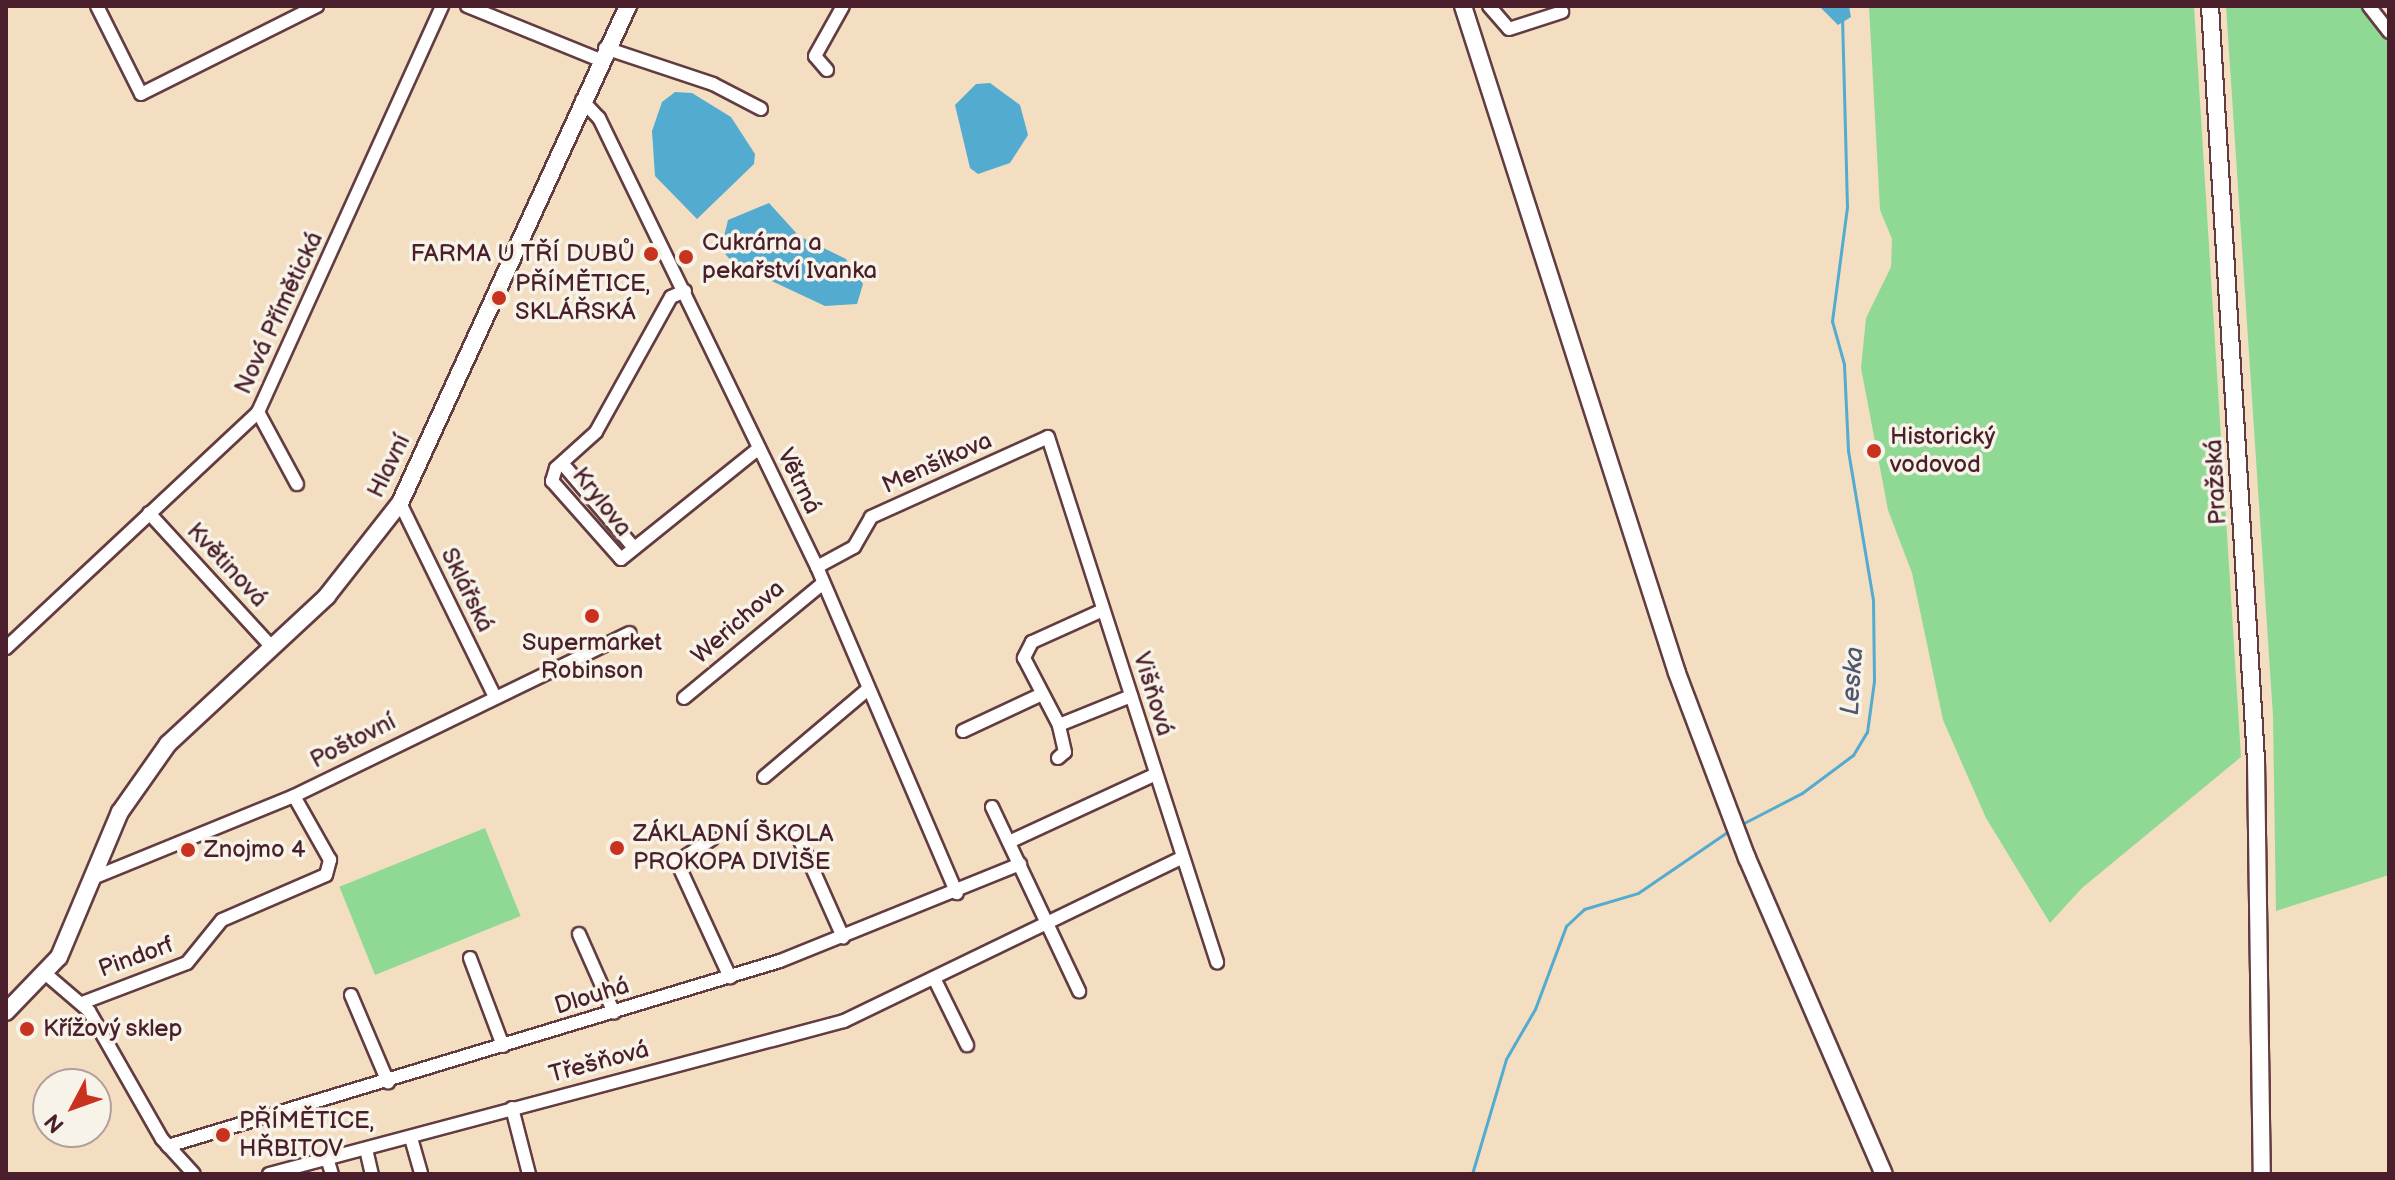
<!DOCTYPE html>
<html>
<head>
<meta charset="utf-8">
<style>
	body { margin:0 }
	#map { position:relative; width:2395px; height:1180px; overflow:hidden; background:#f3dec1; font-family:"Balsamiq Sans",sans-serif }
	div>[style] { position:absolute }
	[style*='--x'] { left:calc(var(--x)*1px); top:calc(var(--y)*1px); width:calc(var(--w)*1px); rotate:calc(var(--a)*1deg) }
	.green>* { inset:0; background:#8fd995; transform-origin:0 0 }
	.water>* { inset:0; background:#53abd0 }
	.stream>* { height:3px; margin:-1.5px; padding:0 1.5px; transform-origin:1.5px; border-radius:1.5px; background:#53abd0 }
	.roads { filter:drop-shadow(2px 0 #633c42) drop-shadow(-2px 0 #633c42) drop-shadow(0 2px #633c42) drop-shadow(0 -2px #633c42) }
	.minor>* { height:12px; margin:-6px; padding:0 6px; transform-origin:6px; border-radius:6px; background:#fff }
	.major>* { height:16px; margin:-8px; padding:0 8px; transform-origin:8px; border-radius:8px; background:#fff }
	.dots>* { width:22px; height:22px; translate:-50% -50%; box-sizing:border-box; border:4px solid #f7f3e8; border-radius:50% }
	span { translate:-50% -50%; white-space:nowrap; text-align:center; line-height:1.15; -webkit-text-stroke:7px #f7f3e8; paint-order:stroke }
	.poi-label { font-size:24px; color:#4a1f2b }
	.left { translate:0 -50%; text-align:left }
	.right { translate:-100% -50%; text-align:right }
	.street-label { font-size:24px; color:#4a1f2b }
	.water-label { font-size:26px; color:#4e576d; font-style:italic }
	.frame { position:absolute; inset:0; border:8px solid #4a1f2b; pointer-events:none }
	.north { position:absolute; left:32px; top:1068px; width:80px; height:80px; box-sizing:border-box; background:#f7f3e8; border:2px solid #b29e9c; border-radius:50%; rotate:229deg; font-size:22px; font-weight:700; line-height:32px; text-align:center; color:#4a1f2b }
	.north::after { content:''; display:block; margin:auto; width:28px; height:36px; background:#c8321e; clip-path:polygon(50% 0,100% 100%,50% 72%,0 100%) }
</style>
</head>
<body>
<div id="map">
	<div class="green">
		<i style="clip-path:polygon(1869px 6px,2194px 6px,2241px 757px,2082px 888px,2050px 923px,1986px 818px,1943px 720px,1912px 573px,1888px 510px,1861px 368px,1866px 318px,1891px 267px,1892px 239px,1880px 210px)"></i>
		<i style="clip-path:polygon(2226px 6px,2361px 6px,2389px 43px,2389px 875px,2276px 911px,2273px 716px)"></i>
		<i style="left:485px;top:828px;width:95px;height:157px;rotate:68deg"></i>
	</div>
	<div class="water">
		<i style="clip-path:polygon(1819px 6px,1849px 6px,1851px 17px,1838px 25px)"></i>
		<i style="clip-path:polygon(990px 83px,1020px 105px,1028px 135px,1010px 163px,978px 174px,970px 168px,955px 105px,976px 84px)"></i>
		<i style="clip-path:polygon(675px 92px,692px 93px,731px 117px,755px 154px,754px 164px,697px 219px,655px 176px,652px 131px,662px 102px)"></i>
		<i style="clip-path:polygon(769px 203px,799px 236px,846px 259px,863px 284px,857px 304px,825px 306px,733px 263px,721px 249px,728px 220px)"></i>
	</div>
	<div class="stream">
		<i style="--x:1740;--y:825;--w:70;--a:-27.3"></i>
		<i style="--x:1802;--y:793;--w:64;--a:-36.7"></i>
		<i style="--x:1853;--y:755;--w:27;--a:-59"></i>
		<i style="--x:1867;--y:732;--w:51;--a:-82.2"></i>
		<i style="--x:1874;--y:681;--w:81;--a:-90.7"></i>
		<i style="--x:1873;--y:600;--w:152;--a:-99.5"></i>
		<i style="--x:1848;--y:450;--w:86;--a:-92.7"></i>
		<i style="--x:1844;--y:364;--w:45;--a:-105.6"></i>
		<i style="--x:1832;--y:321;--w:115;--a:-82.5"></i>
		<i style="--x:1847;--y:207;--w:186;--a:-91.5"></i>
		<i style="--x:1472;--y:1174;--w:120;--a:-73.5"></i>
		<i style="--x:1506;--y:1059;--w:58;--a:-59.9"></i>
		<i style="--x:1535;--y:1009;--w:89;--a:-69.5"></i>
		<i style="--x:1566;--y:926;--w:25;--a:-43"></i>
		<i style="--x:1584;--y:909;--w:56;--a:-16.5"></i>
		<i style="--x:1638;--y:893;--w:112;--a:-34.4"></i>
	</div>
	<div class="roads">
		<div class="minor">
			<i style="--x:97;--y:6;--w:98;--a:63.4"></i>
			<i style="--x:141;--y:94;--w:197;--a:-26.6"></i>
			<i style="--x:467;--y:6;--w:144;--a:22.1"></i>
			<i style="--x:1489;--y:6;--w:30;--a:49"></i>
			<i style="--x:1509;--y:29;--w:56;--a:-17.8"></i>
			<i style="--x:2369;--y:6;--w:33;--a:52"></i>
			<i style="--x:605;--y:48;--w:114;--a:18.4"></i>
			<i style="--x:713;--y:84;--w:54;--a:27.5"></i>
			<i style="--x:827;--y:70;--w:18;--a:-131"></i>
			<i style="--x:815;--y:56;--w:57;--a:-60.8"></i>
			<i style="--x:582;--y:100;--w:25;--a:47"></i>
			<i style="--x:599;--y:118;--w:499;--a:64.1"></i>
			<i style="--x:817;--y:567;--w:355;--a:66.8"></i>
			<i style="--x:685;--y:291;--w:15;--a:157"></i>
			<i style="--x:671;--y:297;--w:154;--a:119.1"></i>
			<i style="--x:596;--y:432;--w:54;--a:138"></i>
			<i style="--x:556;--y:468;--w:14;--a:107"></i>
			<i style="--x:552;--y:481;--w:104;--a:48.5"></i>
			<i style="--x:621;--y:559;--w:177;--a:-38.8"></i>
			<i style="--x:258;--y:412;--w:82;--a:61.6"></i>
			<i style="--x:562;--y:463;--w:111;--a:49.7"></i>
			<i style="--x:400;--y:503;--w:216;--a:63.9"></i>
			<i style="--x:149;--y:513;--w:182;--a:47.5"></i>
			<i style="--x:817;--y:567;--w:42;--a:-28.4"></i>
			<i style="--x:854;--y:547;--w:34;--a:-60"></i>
			<i style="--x:871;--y:517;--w:194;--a:-24.3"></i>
			<i style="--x:1048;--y:437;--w:552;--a:72.16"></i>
			<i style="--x:1103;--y:610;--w:78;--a:155.7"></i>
			<i style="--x:1032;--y:642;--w:18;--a:117"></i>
			<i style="--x:1024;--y:658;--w:76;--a:62.4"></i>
			<i style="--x:1059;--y:725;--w:78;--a:-21.9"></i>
			<i style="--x:6;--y:648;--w:345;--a:-43.1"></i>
			<i style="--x:258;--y:412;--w:446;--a:-65.6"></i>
			<i style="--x:684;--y:698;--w:180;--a:-39.6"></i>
			<i style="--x:963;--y:731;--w:85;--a:-25.1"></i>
			<i style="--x:1058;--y:758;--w:9;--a:-41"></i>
			<i style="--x:1065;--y:752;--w:28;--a:-103"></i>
			<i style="--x:764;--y:777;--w:135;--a:-40.2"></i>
			<i style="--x:992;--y:807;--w:204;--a:64.7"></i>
			<i style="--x:798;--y:836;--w:111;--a:66"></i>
			<i style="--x:712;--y:839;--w:42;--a:146.7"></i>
			<i style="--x:677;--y:862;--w:127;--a:65.3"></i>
			<i style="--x:1009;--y:842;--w:160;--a:-24.8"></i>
			<i style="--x:93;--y:878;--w:217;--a:-22.2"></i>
			<i style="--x:294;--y:796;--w:373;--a:-25.9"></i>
			<i style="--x:579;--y:934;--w:86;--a:66.1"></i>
			<i style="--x:470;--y:958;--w:94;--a:69.4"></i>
			<i style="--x:47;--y:975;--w:55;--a:40.6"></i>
			<i style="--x:89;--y:1011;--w:147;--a:60.3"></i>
			<i style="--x:162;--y:1139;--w:47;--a:47.6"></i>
			<i style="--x:934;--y:978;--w:75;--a:63.8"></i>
			<i style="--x:351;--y:995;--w:95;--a:67"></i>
			<i style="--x:82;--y:1003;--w:112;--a:-20.9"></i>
			<i style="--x:187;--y:963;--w:55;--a:-50.9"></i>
			<i style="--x:222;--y:920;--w:113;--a:-23.4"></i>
			<i style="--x:326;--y:875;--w:16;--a:-75"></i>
			<i style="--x:330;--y:860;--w:73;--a:-119.4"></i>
			<i style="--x:512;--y:1108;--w:68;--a:75.6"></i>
			<i style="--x:411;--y:1138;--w:37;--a:74"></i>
			<i style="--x:168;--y:1146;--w:639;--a:-16.82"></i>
			<i style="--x:780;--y:961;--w:259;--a:-22"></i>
			<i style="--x:366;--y:1149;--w:26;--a:77"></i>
			<i style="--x:327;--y:1158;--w:17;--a:73"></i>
			<i style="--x:269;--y:1174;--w:595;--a:-14.9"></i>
			<i style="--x:844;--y:1021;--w:374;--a:-25.8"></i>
		</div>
		<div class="major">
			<i style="--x:1463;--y:6;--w:700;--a:72.21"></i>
			<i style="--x:1677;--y:673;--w:198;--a:69.3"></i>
			<i style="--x:1747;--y:858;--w:344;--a:66.6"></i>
			<i style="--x:2210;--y:6;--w:755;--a:86.51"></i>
			<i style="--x:2256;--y:760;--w:414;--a:89.2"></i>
			<i style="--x:6;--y:1012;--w:76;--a:-46.1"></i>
			<i style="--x:59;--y:957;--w:157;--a:-67.2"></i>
			<i style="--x:120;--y:812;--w:83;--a:-54.8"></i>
			<i style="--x:168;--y:744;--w:217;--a:-42.9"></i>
			<i style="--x:327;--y:596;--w:118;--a:-51.9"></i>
			<i style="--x:400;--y:503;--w:547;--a:-65.36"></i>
		</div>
	</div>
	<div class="dots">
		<i style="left:651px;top:254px;background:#c8321e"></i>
		<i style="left:686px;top:257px;background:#c8321e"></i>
		<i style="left:499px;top:298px;background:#c8321e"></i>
		<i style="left:1874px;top:451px;background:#c8321e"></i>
		<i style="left:592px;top:616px;background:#c8321e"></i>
		<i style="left:617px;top:848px;background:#c8321e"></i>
		<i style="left:188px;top:850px;background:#c8321e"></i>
		<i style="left:27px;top:1029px;background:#c8321e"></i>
		<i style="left:223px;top:1135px;background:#c8321e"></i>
	</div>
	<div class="poi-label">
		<span class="left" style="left:702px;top:257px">Cukrárna a<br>pekařství Ivanka</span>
		<span class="right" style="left:635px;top:254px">FARMA U TŘÍ DUBŮ</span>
		<span class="left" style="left:515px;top:298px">PŘÍMĚTICE,<br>SKLÁŘSKÁ</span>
		<span class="left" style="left:1890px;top:451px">Historický<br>vodovod</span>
		<span style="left:592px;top:657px">Supermarket<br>Robinson</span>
		<span class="left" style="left:633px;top:848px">ZÁKLADNÍ ŠKOLA<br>PROKOPA DIVIŠE</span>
		<span class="left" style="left:204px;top:850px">Znojmo 4</span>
		<span class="left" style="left:43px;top:1029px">Křížový sklep</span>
		<span class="left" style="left:239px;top:1135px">PŘÍMĚTICE,<br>HŘBITOV</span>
	</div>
	<div class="street-label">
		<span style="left:279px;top:313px;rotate:-65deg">Nová Přímětická</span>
		<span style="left:937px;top:463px;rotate:-24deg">Menšíkova</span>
		<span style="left:389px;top:466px;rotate:-64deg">Hlavní</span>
		<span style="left:799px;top:481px;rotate:64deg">Větrná</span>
		<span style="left:2216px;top:482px;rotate:-93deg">Pražská</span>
		<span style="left:602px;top:502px;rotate:52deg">Krylova</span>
		<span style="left:227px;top:565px;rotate:47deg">Květinová</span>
		<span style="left:467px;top:590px;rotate:64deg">Sklářská</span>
		<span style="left:738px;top:622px;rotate:-41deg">Werichova</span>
		<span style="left:1153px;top:694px;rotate:73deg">Višňová</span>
		<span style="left:353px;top:741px;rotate:-27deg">Poštovní</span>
		<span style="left:136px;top:957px;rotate:-20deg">Pindorf</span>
		<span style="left:592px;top:996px;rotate:-17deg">Dlouhá</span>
		<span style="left:599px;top:1062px;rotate:-15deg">Třešňová</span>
	</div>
	<div class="water-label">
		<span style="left:1853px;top:681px;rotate:-86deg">Leska</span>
	</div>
	<div class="frame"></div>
	<div class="north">N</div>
</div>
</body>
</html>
